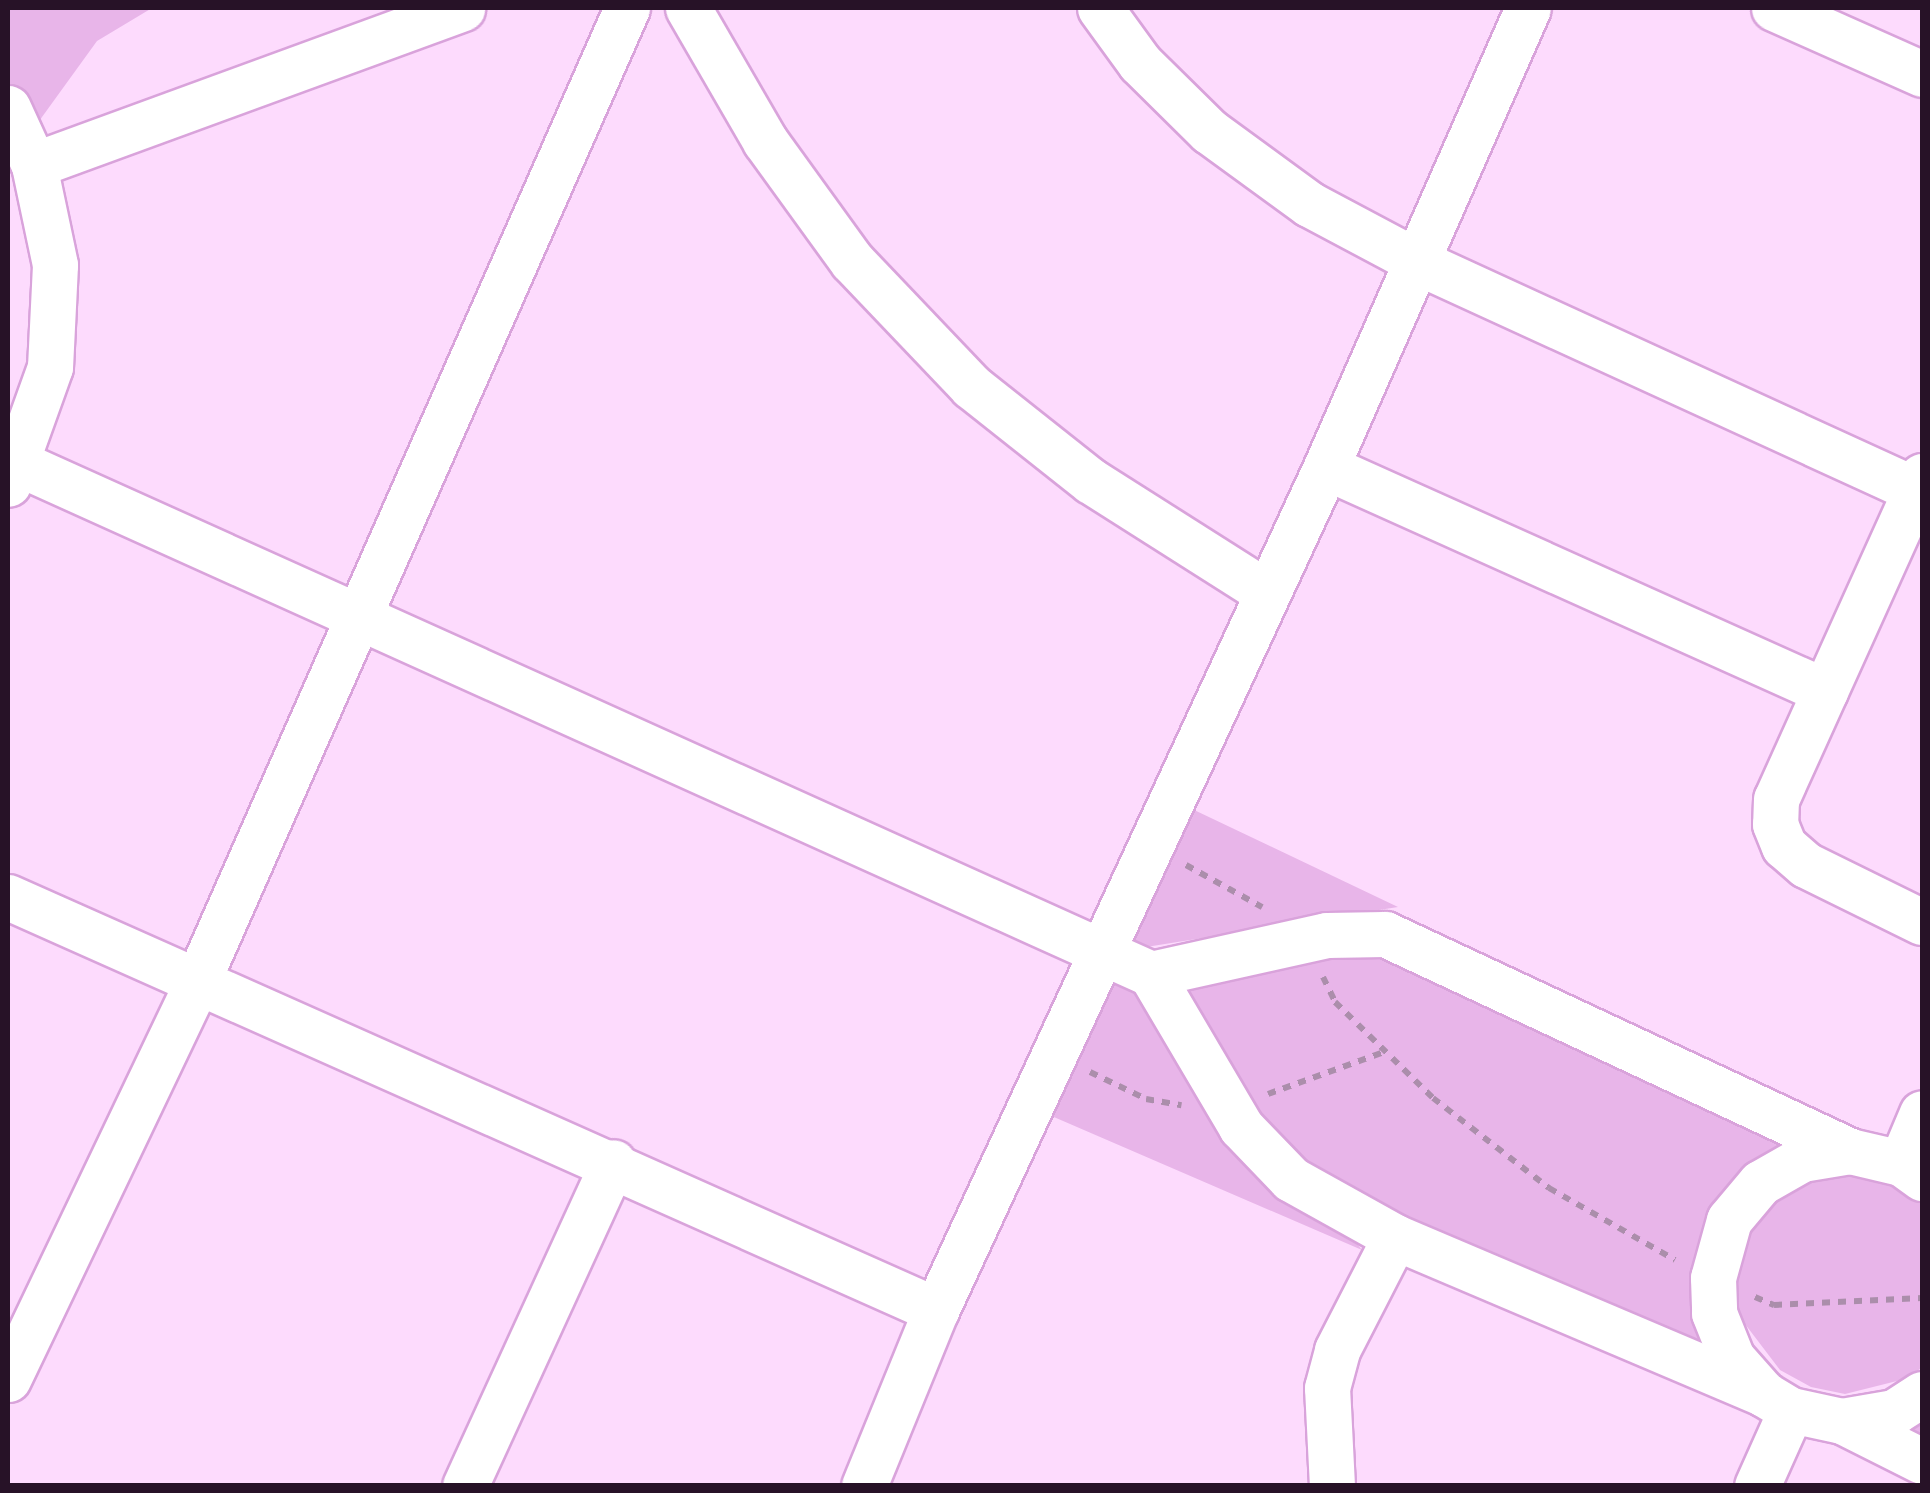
<!DOCTYPE html>
<html>
<head>
<meta charset="utf-8">
<style>
	body { margin:0 }
	#map { position:relative; width:1930px; height:1493px; overflow:hidden; background:#fddbfd; font-family:"Fira Sans",sans-serif }
	div>[style] { position:absolute }
	[style*='--x'] { left:calc(var(--x)*1px); top:calc(var(--y)*1px); width:calc(var(--w)*1px); rotate:calc(var(--a)*1deg) }
	.green>* { inset:0; background:#e8b5e9 }
	.path>* { height:6px; margin-top:-3px; transform-origin:0; background:repeating-linear-gradient(90deg,#ab8eab 0 8px,transparent 0 16px) }
	.roads { filter:drop-shadow(2px 0 #d9a3db) drop-shadow(-2px 0 #d9a3db) drop-shadow(0 2px #d9a3db) drop-shadow(0 -2px #d9a3db) }
	.street>* { height:45px; margin:-22.5px; padding:0 22.5px; transform-origin:22.5px; border-radius:22.5px; background:#fff }
	span { translate:-50% -50%; white-space:nowrap; text-align:center; line-height:1.15; -webkit-text-stroke:8px #fddbfd; paint-order:stroke }
	.frame { position:absolute; inset:0; border:10px solid #271227; pointer-events:none }
</style>
</head>
<body>
<div id="map">
	<div class="green">
		<i style="clip-path:polygon(8px 8px,152px 8px,97px 41px,8px 164px)"></i>
		<i style="clip-path:polygon(1171px 799px,1398px 907px,1102px 954px,1385px 934px,1812px 1133px,1806px 1170px,1922px 1173px,1922px 1367px,1913px 1375px,1922px 1370px,1922px 1460px,1842px 1421px,1909px 1378px,1845px 1394px,1811px 1387px,1780px 1370px,1745px 1324px,1732px 1358px,1317px 1191px,1362px 1250px,1033px 1108px)"></i>
	</div>
	<div class="path">
		<i style="--x:1186;--y:865;--w:87;--a:28.9"></i>
		<i style="--x:1323;--y:977;--w:28;--a:64"></i>
		<i style="--x:1335;--y:1002;--w:137;--a:44.4"></i>
		<i style="--x:1433;--y:1098;--w:147;--a:37.8"></i>
		<i style="--x:1549;--y:1188;--w:145;--a:29.7"></i>
		<i style="--x:1090;--y:1072;--w:62;--a:25.7"></i>
		<i style="--x:1146;--y:1099;--w:36;--a:10"></i>
		<i style="--x:1268;--y:1094;--w:123;--a:-19.9"></i>
		<i style="--x:1755;--y:1297;--w:21;--a:23"></i>
		<i style="--x:1774;--y:1305;--w:148;--a:-2.7"></i>
	</div>
	<div class="roads">
		<div class="street">
			<i style="--x:688;--y:8;--w:154;--a:59.9"></i>
			<i style="--x:765;--y:141;--w:148;--a:54.1"></i>
			<i style="--x:852;--y:261;--w:173;--a:46.4"></i>
			<i style="--x:971;--y:386;--w:153;--a:38.4"></i>
			<i style="--x:1091;--y:481;--w:207;--a:32.4"></i>
			<i style="--x:1100;--y:8;--w:68;--a:54"></i>
			<i style="--x:1140;--y:63;--w:97;--a:44.6"></i>
			<i style="--x:1209;--y:131;--w:124;--a:36.1"></i>
			<i style="--x:1309;--y:204;--w:123;--a:28"></i>
			<i style="--x:1418;--y:262;--w:554;--a:24.62"></i>
			<i style="--x:1774;--y:8;--w:162;--a:24"></i>
			<i style="--x:8;--y:108;--w:63;--a:65.5"></i>
			<i style="--x:34;--y:165;--w:102;--a:78.1"></i>
			<i style="--x:55;--y:265;--w:102;--a:92.8"></i>
			<i style="--x:50;--y:367;--w:124;--a:109.7"></i>
			<i style="--x:34;--y:165;--w:456;--a:-20.1"></i>
			<i style="--x:20;--y:464;--w:1241;--a:24.27"></i>
			<i style="--x:1151;--y:974;--w:180;--a:-12.5"></i>
			<i style="--x:1327;--y:935;--w:58;--a:-1"></i>
			<i style="--x:1385;--y:934;--w:513;--a:25.02"></i>
			<i style="--x:1326;--y:467;--w:547;--a:24.18"></i>
			<i style="--x:1922;--y:476;--w:354;--a:114.3"></i>
			<i style="--x:1776;--y:799;--w:25;--a:92"></i>
			<i style="--x:1775;--y:824;--w:24;--a:68"></i>
			<i style="--x:1784;--y:846;--w:29;--a:41"></i>
			<i style="--x:1806;--y:865;--w:129;--a:26.2"></i>
			<i style="--x:8;--y:897;--w:1016;--a:23.99"></i>
			<i style="--x:1151;--y:974;--w:178;--a:59.5"></i>
			<i style="--x:1241;--y:1127;--w:72;--a:46.1"></i>
			<i style="--x:1291;--y:1179;--w:119;--a:29.1"></i>
			<i style="--x:1395;--y:1237;--w:401;--a:23"></i>
			<i style="--x:1901;--y:1163;--w:54;--a:-67.2"></i>
			<i style="--x:1922;--y:1178;--w:26;--a:-144"></i>
			<i style="--x:1901;--y:1163;--w:52;--a:-166.8"></i>
			<i style="--x:1850;--y:1151;--w:49;--a:170.5"></i>
			<i style="--x:1802;--y:1159;--w:48;--a:150.3"></i>
			<i style="--x:1760;--y:1183;--w:48;--a:130"></i>
			<i style="--x:1729;--y:1220;--w:60;--a:105.4"></i>
			<i style="--x:1713;--y:1278;--w:35;--a:88"></i>
			<i style="--x:1714;--y:1313;--w:48;--a:68.2"></i>
			<i style="--x:1732;--y:1358;--w:48;--a:48.4"></i>
			<i style="--x:1764;--y:1394;--w:31;--a:31"></i>
			<i style="--x:1791;--y:1410;--w:52;--a:12.2"></i>
			<i style="--x:1842;--y:1421;--w:53;--a:-9.8"></i>
			<i style="--x:1894;--y:1412;--w:33;--a:-33"></i>
			<i style="--x:8;--y:1379;--w:440;--a:-64.5"></i>
			<i style="--x:197;--y:982;--w:1065;--a:-66.18"></i>
			<i style="--x:1842;--y:1421;--w:89;--a:26.6"></i>
			<i style="--x:465;--y:1486;--w:356;--a:-65.4"></i>
			<i style="--x:864;--y:1486;--w:190;--a:-67.8"></i>
			<i style="--x:936;--y:1310;--w:929;--a:-65.17"></i>
			<i style="--x:1326;--y:467;--w:501;--a:-66.25"></i>
			<i style="--x:1332;--y:1486;--w:98;--a:-92.9"></i>
			<i style="--x:1327;--y:1388;--w:39;--a:-75"></i>
			<i style="--x:1337;--y:1350;--w:127;--a:-62.8"></i>
			<i style="--x:1757;--y:1486;--w:83;--a:-65.9"></i>
		</div>
	</div>
	<div class="frame"></div>
</div>
</body>
</html>
